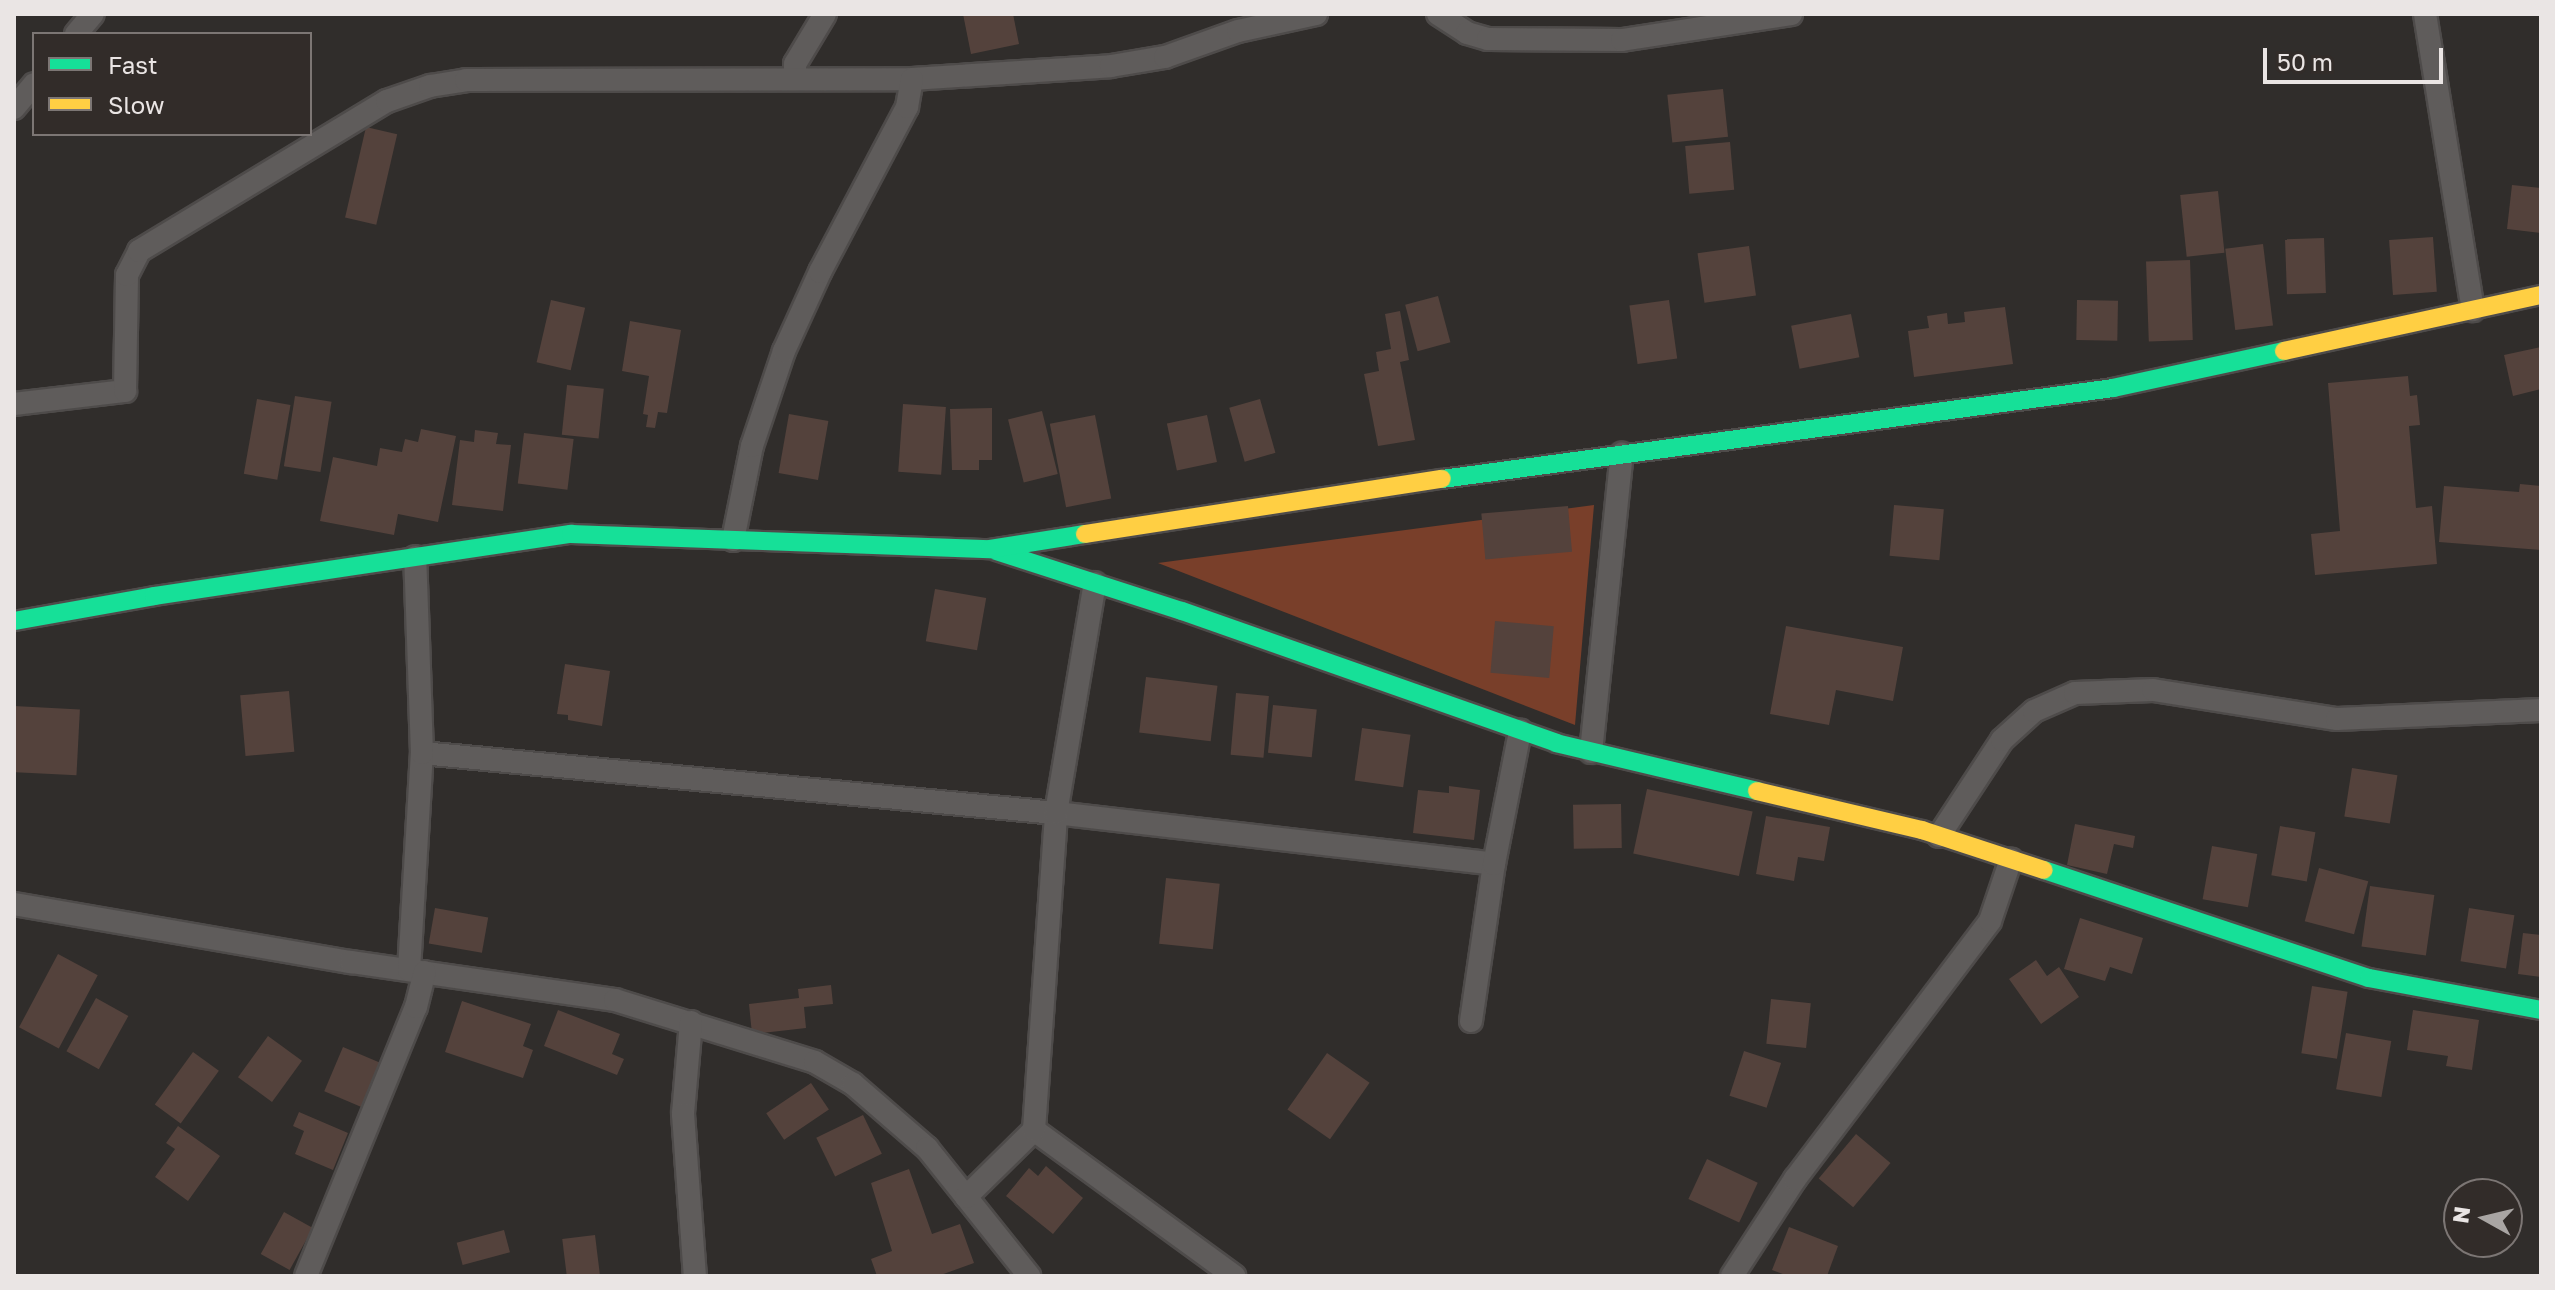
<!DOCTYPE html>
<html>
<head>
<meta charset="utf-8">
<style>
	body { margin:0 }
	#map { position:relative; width:2555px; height:1290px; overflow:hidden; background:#302d2b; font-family:"Golos Text",sans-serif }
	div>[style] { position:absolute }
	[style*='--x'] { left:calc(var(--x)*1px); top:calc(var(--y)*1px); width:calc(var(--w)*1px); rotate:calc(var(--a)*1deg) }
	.green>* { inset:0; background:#793f2a }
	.building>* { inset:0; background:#54423c; transform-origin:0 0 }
	.roads { filter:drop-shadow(2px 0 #4e4b4a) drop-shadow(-2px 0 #4e4b4a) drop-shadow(0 2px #4e4b4a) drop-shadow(0 -2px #4e4b4a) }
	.street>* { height:22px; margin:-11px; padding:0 11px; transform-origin:11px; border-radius:11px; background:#5f5c5b }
	.fast>* { height:18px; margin:-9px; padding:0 9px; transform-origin:9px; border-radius:9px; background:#16e098 }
	.slow>* { height:18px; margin:-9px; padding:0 9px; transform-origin:9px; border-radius:9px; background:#ffcf43 }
	span { translate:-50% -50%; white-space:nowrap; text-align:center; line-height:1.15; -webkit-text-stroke:6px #322c29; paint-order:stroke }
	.frame { position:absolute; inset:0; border:16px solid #eae5e4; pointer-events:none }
	.legend { position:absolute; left:32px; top:32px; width:280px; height:104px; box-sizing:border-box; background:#322c29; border:2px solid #7c7674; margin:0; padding:10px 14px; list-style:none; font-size:24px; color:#eae5e4 }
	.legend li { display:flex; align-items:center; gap:16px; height:40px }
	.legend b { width:40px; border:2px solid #7c7674 }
	.north { position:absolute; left:2443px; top:1178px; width:80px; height:80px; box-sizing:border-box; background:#322c29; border:2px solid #7c7674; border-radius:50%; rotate:278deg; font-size:22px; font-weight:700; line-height:32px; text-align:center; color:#eae5e4 }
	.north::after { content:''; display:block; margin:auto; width:28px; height:36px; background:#a9a5a3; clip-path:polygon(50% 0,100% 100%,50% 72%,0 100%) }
	.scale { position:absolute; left:2263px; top:48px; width:180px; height:36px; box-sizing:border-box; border:4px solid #eae5e4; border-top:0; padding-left:10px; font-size:24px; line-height:28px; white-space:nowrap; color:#eae5e4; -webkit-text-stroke:6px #322c29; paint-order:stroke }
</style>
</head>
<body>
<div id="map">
	<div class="green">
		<i style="clip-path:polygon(1594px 505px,1575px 725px,1158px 563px)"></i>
	</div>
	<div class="building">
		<i style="clip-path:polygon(963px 14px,1013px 14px,1019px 44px,971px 54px)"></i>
		<i style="left:1723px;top:89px;width:48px;height:56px;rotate:84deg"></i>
		<i style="left:366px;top:127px;width:32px;height:93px;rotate:13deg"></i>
		<i style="left:1730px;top:142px;width:48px;height:45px;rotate:85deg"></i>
		<i style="clip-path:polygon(2512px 185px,2541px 188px,2541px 233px,2507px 229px)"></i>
		<i style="left:2218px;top:191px;width:62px;height:38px;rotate:84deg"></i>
		<i style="left:2433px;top:237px;width:55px;height:44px;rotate:86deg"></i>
		<i style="left:2324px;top:238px;width:55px;height:39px;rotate:88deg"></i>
		<i style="left:2263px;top:244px;width:82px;height:38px;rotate:83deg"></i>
		<i style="left:1749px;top:246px;width:50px;height:52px;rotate:82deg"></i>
		<i style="left:2190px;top:260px;width:80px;height:44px;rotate:88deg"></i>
		<i style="left:1438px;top:296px;width:48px;height:34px;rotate:75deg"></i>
		<i style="left:551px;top:300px;width:35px;height:64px;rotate:13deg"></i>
		<i style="left:1669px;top:300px;width:59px;height:40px;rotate:82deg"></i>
		<i style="left:2077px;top:300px;width:41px;height:40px;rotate:1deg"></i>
		<i style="clip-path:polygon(2005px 307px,2013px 364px,1914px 377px,1908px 331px,1929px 328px,1927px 316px,1947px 313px,1948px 324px,1965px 322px,1964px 312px)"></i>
		<i style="clip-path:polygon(1400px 311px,1409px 360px,1400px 362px,1415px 440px,1378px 446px,1364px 374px,1379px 371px,1376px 352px,1391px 349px,1385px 314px)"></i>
		<i style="left:1851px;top:314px;width:44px;height:61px;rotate:79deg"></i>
		<i style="clip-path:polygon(630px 321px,681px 330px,667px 413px,658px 412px,655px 428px,646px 427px,648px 415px,643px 414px,649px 376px,622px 371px)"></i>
		<i style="clip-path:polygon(2541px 347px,2541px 389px,2513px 396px,2504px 355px)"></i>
		<i style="clip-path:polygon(2408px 376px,2410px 396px,2417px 395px,2420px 425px,2409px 426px,2416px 508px,2432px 506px,2437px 564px,2315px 575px,2311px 534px,2340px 531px,2328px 383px)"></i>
		<i style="left:567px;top:385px;width:37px;height:50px;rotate:6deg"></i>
		<i style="left:295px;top:396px;width:37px;height:71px;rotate:9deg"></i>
		<i style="left:257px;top:399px;width:34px;height:76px;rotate:10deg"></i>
		<i style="left:1260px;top:399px;width:56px;height:32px;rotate:74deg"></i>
		<i style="left:903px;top:404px;width:43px;height:68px;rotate:4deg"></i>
		<i style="clip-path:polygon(992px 408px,992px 460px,979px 460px,979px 470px,952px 470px,950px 409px)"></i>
		<i style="left:1042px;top:411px;width:65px;height:35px;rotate:76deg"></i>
		<i style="left:789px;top:414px;width:40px;height:60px;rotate:10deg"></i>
		<i style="left:1095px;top:415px;width:85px;height:46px;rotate:79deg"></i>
		<i style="left:1207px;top:415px;width:48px;height:41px;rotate:78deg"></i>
		<i style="clip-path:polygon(421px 429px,456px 436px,438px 522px,398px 514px,394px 535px,320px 521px,333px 457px,377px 466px,380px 448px,402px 452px,405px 439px,418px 442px)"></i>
		<i style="clip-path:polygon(475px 430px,498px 433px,496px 444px,511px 445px,503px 511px,452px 505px,460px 440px,474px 442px)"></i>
		<i style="left:524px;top:433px;width:50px;height:51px;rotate:7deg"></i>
		<i style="clip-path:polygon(2520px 484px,2541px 486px,2541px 550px,2439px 542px,2444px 486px,2519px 492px)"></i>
		<i style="left:1894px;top:505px;width:50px;height:51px;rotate:5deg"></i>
		<i style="left:1568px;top:506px;width:46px;height:87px;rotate:85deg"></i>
		<i style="left:935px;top:589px;width:52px;height:53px;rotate:10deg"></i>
		<i style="left:1495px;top:621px;width:59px;height:52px;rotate:5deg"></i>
		<i style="clip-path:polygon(1786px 626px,1903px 647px,1893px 701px,1836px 690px,1829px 725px,1770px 714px)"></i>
		<i style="clip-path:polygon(565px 664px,610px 671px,602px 726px,568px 720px,568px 715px,557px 714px)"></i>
		<i style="left:1146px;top:677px;width:72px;height:56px;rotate:7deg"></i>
		<i style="left:289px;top:691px;width:61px;height:49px;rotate:85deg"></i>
		<i style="left:1236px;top:693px;width:33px;height:62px;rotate:5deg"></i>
		<i style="left:1273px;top:705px;width:44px;height:48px;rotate:6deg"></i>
		<i style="left:14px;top:706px;width:66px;height:66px;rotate:3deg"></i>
		<i style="left:1362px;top:728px;width:49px;height:53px;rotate:8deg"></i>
		<i style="left:2352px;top:768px;width:46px;height:49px;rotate:9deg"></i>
		<i style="clip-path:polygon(1449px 786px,1480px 790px,1474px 840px,1413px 833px,1418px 790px,1449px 793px)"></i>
		<i style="left:1647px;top:789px;width:108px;height:66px;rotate:12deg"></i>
		<i style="left:1621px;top:804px;width:44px;height:48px;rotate:89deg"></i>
		<i style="clip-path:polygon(1766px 816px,1830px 827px,1824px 861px,1798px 857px,1794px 881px,1756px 874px)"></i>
		<i style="clip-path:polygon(2075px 824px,2135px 836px,2133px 848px,2114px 844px,2107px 874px,2067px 865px)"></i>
		<i style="left:2280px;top:826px;width:36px;height:50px;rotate:10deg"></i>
		<i style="left:2212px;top:846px;width:46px;height:54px;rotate:10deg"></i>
		<i style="left:2319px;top:868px;width:51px;height:55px;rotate:15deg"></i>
		<i style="left:1166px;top:878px;width:54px;height:66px;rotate:6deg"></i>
		<i style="left:2370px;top:886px;width:65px;height:61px;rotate:8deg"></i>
		<i style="left:435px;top:908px;width:54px;height:36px;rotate:10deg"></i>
		<i style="left:2469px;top:908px;width:46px;height:54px;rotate:9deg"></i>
		<i style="clip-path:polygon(2080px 918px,2143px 938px,2132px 974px,2110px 967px,2105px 981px,2064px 969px)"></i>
		<i style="clip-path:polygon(2523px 933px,2541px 935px,2541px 977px,2518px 974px)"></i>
		<i style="left:58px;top:954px;width:45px;height:83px;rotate:28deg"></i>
		<i style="clip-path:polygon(2036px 960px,2047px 976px,2059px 967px,2079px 997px,2041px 1024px,2009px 979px)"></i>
		<i style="clip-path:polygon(831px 985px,833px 1004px,804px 1007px,806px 1028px,752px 1034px,749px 1004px,799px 998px,798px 989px)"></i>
		<i style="left:2312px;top:986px;width:36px;height:68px;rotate:9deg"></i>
		<i style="left:96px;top:998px;width:37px;height:61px;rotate:29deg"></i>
		<i style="left:1771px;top:999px;width:40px;height:45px;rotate:6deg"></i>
		<i style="clip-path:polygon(462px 1001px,531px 1024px,523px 1046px,533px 1050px,523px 1078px,445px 1052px)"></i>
		<i style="clip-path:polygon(558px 1010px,620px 1034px,612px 1054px,624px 1059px,617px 1075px,544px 1046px)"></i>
		<i style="clip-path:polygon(2413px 1010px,2479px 1020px,2472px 1070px,2446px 1066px,2448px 1056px,2407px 1050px)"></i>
		<i style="left:2346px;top:1033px;width:46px;height:57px;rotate:10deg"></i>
		<i style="left:268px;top:1036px;width:42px;height:51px;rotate:36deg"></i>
		<i style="left:343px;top:1047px;width:41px;height:48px;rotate:23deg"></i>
		<i style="left:1744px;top:1051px;width:39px;height:47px;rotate:18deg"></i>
		<i style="left:193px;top:1052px;width:32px;height:65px;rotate:36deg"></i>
		<i style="left:1327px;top:1053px;width:52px;height:69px;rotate:35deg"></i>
		<i style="left:811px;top:1083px;width:32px;height:54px;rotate:56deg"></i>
		<i style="clip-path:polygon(299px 1112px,348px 1133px,333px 1170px,295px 1154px,304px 1131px,293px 1126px)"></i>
		<i style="left:863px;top:1115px;width:43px;height:52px;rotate:64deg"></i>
		<i style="clip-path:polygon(178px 1126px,220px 1156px,188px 1201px,155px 1177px,175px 1149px,166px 1143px)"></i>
		<i style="left:1856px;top:1134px;width:45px;height:58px;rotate:40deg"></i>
		<i style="left:1707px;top:1159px;width:56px;height:44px;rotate:25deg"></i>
		<i style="clip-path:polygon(1046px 1166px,1083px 1198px,1053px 1234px,1006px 1196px,1029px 1168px,1038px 1176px)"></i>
		<i style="clip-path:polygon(909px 1169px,932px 1234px,960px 1224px,974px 1263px,938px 1276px,877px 1276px,871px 1259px,892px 1251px,871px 1183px)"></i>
		<i style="left:284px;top:1212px;width:33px;height:48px;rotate:29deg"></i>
		<i style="clip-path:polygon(1789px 1227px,1838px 1246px,1827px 1276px,1788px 1276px,1772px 1270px)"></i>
		<i style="left:504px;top:1230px;width:23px;height:49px;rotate:75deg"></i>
		<i style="left:595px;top:1235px;width:41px;height:33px;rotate:83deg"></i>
	</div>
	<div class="roads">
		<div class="street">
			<i style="--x:1438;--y:14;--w:35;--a:33"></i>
			<i style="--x:1467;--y:33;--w:22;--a:16"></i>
			<i style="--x:1488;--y:39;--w:134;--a:0.4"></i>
			<i style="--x:1622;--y:40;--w:171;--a:-8.7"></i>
			<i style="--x:2425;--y:14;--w:300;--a:80.8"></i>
			<i style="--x:76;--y:34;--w:26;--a:-50"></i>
			<i style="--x:795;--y:79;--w:15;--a:-90"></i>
			<i style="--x:795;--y:64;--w:58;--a:-59"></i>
			<i style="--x:14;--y:108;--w:31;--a:-50"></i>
			<i style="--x:14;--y:404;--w:112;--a:-6.7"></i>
			<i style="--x:125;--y:391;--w:116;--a:-89"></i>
			<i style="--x:127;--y:275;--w:27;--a:-63"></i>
			<i style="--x:139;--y:251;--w:290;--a:-31.2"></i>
			<i style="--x:387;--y:101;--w:46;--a:-19.2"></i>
			<i style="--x:430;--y:86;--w:36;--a:-9"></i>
			<i style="--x:466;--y:80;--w:446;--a:-0.1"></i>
			<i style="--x:912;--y:79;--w:199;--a:-3.7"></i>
			<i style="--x:1111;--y:66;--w:55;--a:-9.5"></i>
			<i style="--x:1165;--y:57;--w:77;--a:-19.6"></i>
			<i style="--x:1238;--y:31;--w:80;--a:-12.3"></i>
			<i style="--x:733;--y:540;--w:96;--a:-78.6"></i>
			<i style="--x:752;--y:446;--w:100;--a:-71.4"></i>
			<i style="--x:784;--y:351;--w:87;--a:-65.5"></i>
			<i style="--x:820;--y:272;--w:187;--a:-62.2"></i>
			<i style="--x:907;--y:107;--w:28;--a:-80"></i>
			<i style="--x:1591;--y:752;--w:300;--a:-84.1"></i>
			<i style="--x:422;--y:753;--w:637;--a:5.41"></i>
			<i style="--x:1056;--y:813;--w:441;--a:6.6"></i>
			<i style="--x:1939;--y:836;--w:115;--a:-56.7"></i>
			<i style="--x:2002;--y:740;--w:43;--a:-42.2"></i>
			<i style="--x:2034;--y:711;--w:45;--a:-23.7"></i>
			<i style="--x:2075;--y:693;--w:78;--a:-2.2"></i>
			<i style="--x:2153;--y:690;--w:186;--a:9"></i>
			<i style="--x:2337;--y:719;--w:204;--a:-2.5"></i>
			<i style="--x:14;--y:904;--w:342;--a:9.8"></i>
			<i style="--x:351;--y:962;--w:267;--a:8.2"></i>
			<i style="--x:615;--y:1000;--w:209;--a:17.2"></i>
			<i style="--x:815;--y:1062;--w:44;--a:30.1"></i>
			<i style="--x:853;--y:1084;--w:98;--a:40.9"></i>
			<i style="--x:927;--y:1148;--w:164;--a:51.4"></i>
			<i style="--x:409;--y:970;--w:217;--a:-86.6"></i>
			<i style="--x:422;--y:753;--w:196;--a:-92"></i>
			<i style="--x:1471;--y:1021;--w:159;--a:-81.7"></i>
			<i style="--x:1494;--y:864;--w:136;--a:-78.9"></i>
			<i style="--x:691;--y:1022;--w:92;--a:95"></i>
			<i style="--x:683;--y:1114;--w:162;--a:85.8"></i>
			<i style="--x:1034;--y:1130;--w:248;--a:36.1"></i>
			<i style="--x:966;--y:1197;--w:95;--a:-44.6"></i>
			<i style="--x:1034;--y:1130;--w:318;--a:-86"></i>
			<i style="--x:1056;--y:813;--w:233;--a:-80.4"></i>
			<i style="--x:306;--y:1276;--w:291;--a:-67.8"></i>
			<i style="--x:416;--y:1007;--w:36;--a:-76"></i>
			<i style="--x:1732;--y:1276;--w:116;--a:-57"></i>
			<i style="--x:1795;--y:1179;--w:323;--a:-52.9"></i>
			<i style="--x:1990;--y:921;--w:65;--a:-71.3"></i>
		</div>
		<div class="fast">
			<i style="--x:1442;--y:479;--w:677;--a:-7.72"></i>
			<i style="--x:2113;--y:388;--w:175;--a:-12.2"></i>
			<i style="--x:996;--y:551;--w:195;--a:17.9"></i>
			<i style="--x:1182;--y:611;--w:397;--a:19.4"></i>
			<i style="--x:1556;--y:743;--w:207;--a:13.4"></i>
			<i style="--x:14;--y:621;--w:142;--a:-10.1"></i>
			<i style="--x:154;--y:596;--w:422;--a:-8.5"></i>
			<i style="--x:571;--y:534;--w:419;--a:2.1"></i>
			<i style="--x:990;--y:549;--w:96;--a:-9"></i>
			<i style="--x:2044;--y:870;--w:342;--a:18.4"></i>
			<i style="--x:2369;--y:978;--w:175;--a:10.5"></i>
		</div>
		<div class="slow">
			<i style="--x:2284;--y:351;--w:263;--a:-12.3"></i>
			<i style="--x:1085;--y:534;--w:361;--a:-8.8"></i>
			<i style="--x:1757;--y:791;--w:170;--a:13.3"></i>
			<i style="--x:1922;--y:830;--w:128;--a:18.2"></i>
		</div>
	</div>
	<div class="frame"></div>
	<ul class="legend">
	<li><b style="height:10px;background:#16e098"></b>Fast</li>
	<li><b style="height:10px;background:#ffcf43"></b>Slow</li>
	</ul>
	<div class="north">N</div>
	<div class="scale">50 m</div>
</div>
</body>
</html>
